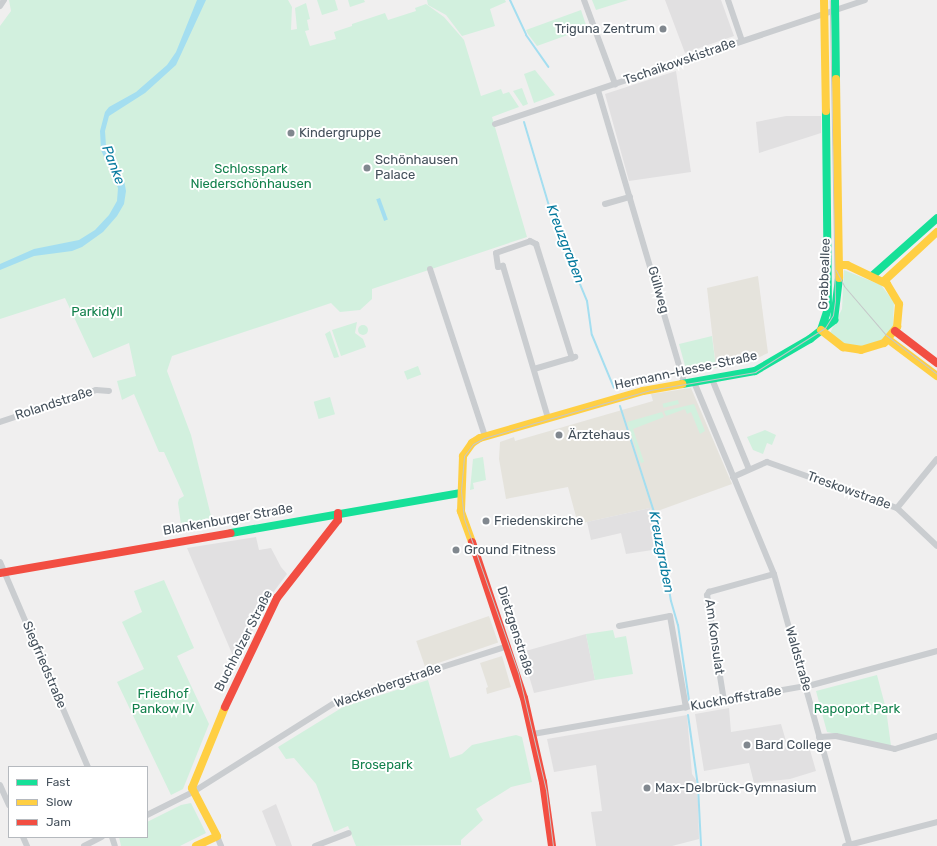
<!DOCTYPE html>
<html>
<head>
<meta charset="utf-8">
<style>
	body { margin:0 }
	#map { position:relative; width:937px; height:846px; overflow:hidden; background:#f0efef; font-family:Rubik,sans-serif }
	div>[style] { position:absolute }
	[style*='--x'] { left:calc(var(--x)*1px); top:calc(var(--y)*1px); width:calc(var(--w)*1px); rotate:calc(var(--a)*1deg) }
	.commercial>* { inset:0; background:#e5e3dc; transform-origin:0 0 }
	.education>* { inset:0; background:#e1e0e1 }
	.green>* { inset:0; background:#d2f0de; transform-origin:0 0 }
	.round { border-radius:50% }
	.water>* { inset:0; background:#a4def0; transform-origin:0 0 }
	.stream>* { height:2px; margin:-1px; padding:0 1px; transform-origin:1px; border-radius:1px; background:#a4def0 }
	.street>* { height:6px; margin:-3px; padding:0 3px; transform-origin:3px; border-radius:3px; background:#cacdd0 }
	.fast>* { height:8px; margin:-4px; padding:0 4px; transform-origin:4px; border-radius:4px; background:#16e098 }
	.slow>* { height:8px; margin:-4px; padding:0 4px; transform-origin:4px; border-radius:4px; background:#ffcf43 }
	.jam>* { height:8px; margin:-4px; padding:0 4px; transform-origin:4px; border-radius:4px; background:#f24e42 }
	.tram>* { height:1px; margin:-0.5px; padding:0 0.5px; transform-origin:0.5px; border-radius:0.5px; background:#c5c7c9 }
	.dots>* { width:11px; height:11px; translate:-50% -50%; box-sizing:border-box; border:2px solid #fff; border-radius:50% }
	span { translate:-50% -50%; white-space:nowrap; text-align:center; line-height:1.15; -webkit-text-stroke:4px #fff; paint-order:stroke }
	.poi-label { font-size:13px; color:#45515c }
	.right { translate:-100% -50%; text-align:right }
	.left { translate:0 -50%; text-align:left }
	.street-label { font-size:13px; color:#45515c }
	.park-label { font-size:13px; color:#12814c }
	.water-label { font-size:14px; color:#077b9f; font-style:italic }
	.legend { position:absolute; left:8px; top:766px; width:140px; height:72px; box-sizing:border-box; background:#fff; border:1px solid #b5b9be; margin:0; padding:5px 7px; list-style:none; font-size:12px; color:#45515c }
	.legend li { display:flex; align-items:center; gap:8px; height:20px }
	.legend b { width:20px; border:1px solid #b5b9be }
</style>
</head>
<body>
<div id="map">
	<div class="commercial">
		<i style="clip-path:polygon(758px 276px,768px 353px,751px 361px,716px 368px,707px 288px)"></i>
		<i style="clip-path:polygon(691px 388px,732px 484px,652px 513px,650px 508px,578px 524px,568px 487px,506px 499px,499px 459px,500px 442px,514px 437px,515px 441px,653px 401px,651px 394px)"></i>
		<i style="left:489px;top:616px;width:28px;height:77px;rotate:71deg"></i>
		<i style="clip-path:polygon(502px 656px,511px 687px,487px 694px,486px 688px,488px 687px,480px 663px)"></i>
	</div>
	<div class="education">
		<i style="clip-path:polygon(665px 0,721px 0,734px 36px,685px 53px)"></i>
		<i style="clip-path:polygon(676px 71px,691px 172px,629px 181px,605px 94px)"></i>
		<i style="clip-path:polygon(786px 116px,821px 116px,821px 133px,759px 153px,756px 122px)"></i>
		<i style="clip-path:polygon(650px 508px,659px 549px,626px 554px,621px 533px,591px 540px,587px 522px)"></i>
		<i style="clip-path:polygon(256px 537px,259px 550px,271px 548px,281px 567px,287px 574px,269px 598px,236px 663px,187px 548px)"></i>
		<i style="clip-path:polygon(586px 634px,595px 680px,534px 693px,522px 652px)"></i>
		<i style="clip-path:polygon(729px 708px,731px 732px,781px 724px,786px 741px,792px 740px,794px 747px,808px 743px,816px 771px,790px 779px,754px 783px,749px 763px,704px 771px,695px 714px)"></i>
		<i style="clip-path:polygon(687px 715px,692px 774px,696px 780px,698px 802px,699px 839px,672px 846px,596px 846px,591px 812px,602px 811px,596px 765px,554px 772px,547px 739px)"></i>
		<i style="clip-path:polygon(276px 804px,285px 827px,292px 846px,276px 846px,262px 811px)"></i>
	</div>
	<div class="green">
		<i style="clip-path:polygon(9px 0,288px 0,292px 7px,291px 30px,297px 29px,295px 8px,306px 3px,310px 19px,307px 20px,309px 30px,305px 31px,310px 46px,336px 39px,334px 32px,352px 26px,352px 24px,385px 13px,388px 20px,416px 11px,415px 8px,426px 4px,444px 17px,464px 40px,481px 96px,501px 89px,503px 94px,509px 92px,519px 107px,492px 117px,527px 237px,372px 289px,372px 299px,360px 310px,340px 312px,331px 303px,172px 356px,167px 371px,191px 435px,213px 524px,182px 531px,178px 503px,179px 499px,184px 496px,164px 452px,159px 452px,134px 394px,122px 400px,117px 381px,136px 376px,129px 343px,93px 358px,65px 298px,0 319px,0 26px,11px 11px)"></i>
		<i style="clip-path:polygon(317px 0,335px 0,338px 10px,322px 15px)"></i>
		<i style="clip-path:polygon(348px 0,364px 0,365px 2px,350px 7px)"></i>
		<i style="clip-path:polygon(427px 0,505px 0,506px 2px,490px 9px,495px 26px,462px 36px,446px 15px,428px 5px)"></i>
		<i style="clip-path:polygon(592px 0,628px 0,596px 10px)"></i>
		<i style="clip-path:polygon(581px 10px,587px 28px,537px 46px,528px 34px,526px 30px)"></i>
		<i style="clip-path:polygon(535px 70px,555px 95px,534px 103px,524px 74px)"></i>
		<i style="clip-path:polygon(522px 88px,528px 104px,523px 106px,513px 91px)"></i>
		<i style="clip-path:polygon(844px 270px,881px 285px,894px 302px,893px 326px,884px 339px,864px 347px,844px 345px,830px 333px,842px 309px)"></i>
		<i style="clip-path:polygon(357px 322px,355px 333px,363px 339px,366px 347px,341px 356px,332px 330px)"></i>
		<i class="round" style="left:358px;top:325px;width:10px;height:10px"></i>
		<i style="clip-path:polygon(330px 331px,339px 357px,334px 358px,325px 334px)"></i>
		<i style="clip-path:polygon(712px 336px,716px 368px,687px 373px,679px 344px)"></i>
		<i style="left:418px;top:366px;width:9px;height:15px;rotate:69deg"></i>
		<i style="left:330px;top:397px;width:18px;height:17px;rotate:74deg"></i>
		<i style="left:678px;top:400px;width:4px;height:16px;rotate:76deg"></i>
		<i style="clip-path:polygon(694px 404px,705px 431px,700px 434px,691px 412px,687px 414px,685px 409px,666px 416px,664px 411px)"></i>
		<i style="clip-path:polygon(662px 412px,664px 417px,633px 429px,644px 462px,641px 463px,627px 422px)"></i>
		<i style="clip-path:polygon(765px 430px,776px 435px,772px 445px,767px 443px,763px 454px,753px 450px,747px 437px)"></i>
		<i style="clip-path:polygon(483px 457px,486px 480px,473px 483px,474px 489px,470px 490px,473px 459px)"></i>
		<i style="clip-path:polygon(164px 580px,194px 648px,177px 656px,209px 724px,183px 789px,171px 795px,117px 682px,144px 669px,122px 622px,142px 612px,134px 591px)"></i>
		<i style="clip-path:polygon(613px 630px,615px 638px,626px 636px,633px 674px,595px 680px,586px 634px)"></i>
		<i style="clip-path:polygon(877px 675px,886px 709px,891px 746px,827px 732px,816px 691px)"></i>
		<i style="clip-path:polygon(428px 680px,450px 758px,462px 754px,472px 745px,516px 735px,522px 737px,532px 782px,511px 787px,476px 809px,483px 820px,461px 840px,461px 845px,356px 846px,348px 826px,334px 832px,316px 784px,294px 758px,286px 759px,278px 747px,343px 707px)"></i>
		<i style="clip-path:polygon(191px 803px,206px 833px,180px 846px,121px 846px,119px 837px,147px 837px,147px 822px,181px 805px)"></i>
	</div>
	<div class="water">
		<i style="clip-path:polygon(197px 0,206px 0,176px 65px,145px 93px,109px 116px,105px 131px,106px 146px,124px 180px,126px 191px,124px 204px,117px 216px,103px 232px,82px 247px,72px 251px,34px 256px,0 270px,0 264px,34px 249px,79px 240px,95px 230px,109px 215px,117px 201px,118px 188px,101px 150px,100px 131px,105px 112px,109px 107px,136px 92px,167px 65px,176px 52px)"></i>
		<i style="left:380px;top:198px;width:23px;height:4px;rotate:70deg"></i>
	</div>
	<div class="stream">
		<i style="--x:510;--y:0;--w:38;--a:65"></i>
		<i style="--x:526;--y:35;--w:39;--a:55"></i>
		<i style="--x:524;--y:122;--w:101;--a:73.4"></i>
		<i style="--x:553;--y:219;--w:89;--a:67.5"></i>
		<i style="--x:587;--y:301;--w:34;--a:82"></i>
		<i style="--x:592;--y:335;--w:57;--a:67.5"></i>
		<i style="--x:620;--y:406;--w:121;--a:72.2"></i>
		<i style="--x:657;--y:521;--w:81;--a:80.1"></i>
		<i style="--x:671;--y:601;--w:25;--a:74"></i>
		<i style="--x:678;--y:625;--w:76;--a:81.7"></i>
		<i style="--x:688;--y:715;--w:72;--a:82"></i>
		<i style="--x:698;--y:786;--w:60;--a:87.1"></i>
	</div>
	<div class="street">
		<i style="--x:584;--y:0;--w:90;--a:69.7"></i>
		<i style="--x:728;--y:0;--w:43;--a:71.1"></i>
		<i style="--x:0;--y:6;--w:7;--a:-56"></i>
		<i style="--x:598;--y:90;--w:305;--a:73.6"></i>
		<i style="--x:495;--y:124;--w:390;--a:-18.5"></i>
		<i style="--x:605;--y:204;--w:26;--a:-16"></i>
		<i style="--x:430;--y:269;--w:176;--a:71.8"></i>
		<i style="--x:534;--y:369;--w:43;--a:-16.3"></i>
		<i style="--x:712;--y:379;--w:97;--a:67.7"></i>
		<i style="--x:694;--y:382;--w:208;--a:67.4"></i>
		<i style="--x:774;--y:574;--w:282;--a:74.4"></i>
		<i style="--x:548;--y:418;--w:159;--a:-106.5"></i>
		<i style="--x:503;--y:266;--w:5;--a:169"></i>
		<i style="--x:498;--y:267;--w:14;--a:-98"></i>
		<i style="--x:496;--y:253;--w:36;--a:-19"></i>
		<i style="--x:530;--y:241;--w:7;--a:27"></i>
		<i style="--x:536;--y:244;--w:120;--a:72.5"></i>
		<i style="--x:0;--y:422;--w:101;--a:-18.4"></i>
		<i style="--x:96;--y:390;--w:13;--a:4"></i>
		<i style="--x:733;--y:477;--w:37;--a:-24"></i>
		<i style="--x:767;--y:462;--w:138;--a:19.5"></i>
		<i style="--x:897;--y:508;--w:55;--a:43.5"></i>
		<i style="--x:897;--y:508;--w:63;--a:-50.8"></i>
		<i style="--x:0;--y:562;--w:223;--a:66.8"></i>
		<i style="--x:619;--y:626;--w:52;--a:-11.1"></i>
		<i style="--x:670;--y:616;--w:93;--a:80.1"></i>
		<i style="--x:724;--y:701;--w:107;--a:-99.1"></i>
		<i style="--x:707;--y:595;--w:4;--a:-56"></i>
		<i style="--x:709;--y:592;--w:67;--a:-15.5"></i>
		<i style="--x:533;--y:734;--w:283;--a:-10"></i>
		<i style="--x:812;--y:685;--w:130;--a:-15.2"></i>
		<i style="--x:819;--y:737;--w:17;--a:-3"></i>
		<i style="--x:836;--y:736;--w:60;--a:12.4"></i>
		<i style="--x:895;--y:749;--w:44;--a:-17.2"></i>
		<i style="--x:0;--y:785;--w:22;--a:66"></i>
		<i style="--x:147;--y:815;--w:51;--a:-26.6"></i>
		<i style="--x:193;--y:792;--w:173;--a:-32.2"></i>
		<i style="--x:339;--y:700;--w:177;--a:-17.7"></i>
		<i style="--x:217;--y:836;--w:11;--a:68"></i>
		<i style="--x:23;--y:837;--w:10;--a:66"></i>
		<i style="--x:112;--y:837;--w:9;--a:72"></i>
		<i style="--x:84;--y:846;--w:20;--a:-27"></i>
		<i style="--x:315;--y:846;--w:36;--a:-21"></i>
		<i style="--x:845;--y:846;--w:95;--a:-14.6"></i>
	</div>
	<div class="fast">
		<i style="--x:835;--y:0;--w:79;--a:89.3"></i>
		<i style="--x:872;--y:276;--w:87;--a:-41.7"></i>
		<i style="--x:821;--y:330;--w:23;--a:-72"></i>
		<i style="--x:828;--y:308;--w:197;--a:-90.6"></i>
		<i style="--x:682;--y:384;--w:74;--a:-10.1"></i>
		<i style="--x:755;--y:371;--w:64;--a:-30.2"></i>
		<i style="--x:810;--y:339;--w:31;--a:-38"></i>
		<i style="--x:834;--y:320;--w:42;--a:-83.2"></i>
		<i style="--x:231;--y:533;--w:232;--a:-9.9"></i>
	</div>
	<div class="slow">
		<i style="--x:824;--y:0;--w:111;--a:89"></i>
		<i style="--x:836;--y:79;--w:199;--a:89.1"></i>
		<i style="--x:884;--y:281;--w:72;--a:-42.8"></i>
		<i style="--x:821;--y:330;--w:28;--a:38"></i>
		<i style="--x:843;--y:347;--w:18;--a:9"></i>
		<i style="--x:861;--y:350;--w:24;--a:-17"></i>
		<i style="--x:884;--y:343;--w:21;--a:-51"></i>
		<i style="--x:897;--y:327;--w:23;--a:-85"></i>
		<i style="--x:899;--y:304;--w:23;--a:-121"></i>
		<i style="--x:887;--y:284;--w:44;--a:-154.6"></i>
		<i style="--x:847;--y:265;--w:8;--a:180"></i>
		<i style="--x:889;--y:340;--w:60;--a:36.9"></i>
		<i style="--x:472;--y:542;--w:33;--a:-110"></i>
		<i style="--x:461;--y:511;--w:55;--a:-87.9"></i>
		<i style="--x:463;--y:456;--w:16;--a:-55"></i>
		<i style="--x:472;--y:443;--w:9;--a:-32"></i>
		<i style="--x:480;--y:438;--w:170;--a:-16.1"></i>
		<i style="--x:643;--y:391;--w:40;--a:-10"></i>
		<i style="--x:196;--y:846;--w:23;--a:-25"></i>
		<i style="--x:217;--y:836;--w:54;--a:-117.5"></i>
		<i style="--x:192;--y:788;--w:87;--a:-67.8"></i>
	</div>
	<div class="jam">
		<i style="--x:895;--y:331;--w:53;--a:37.3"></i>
		<i style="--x:472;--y:542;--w:164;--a:71.6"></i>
		<i style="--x:524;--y:698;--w:86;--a:77.3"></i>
		<i style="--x:543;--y:782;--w:65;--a:82"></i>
		<i style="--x:0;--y:573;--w:234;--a:-9.8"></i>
		<i style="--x:225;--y:707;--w:121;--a:-64.5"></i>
		<i style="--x:277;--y:598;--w:99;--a:-52"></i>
		<i style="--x:338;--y:520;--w:7;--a:-90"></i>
	</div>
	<div class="tram">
		<i style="--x:836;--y:270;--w:18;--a:63"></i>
		<i style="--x:844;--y:286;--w:65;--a:49.4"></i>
		<i style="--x:886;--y:335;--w:64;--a:37.4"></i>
		<i style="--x:553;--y:846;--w:56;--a:-97.1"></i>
		<i style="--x:546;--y:790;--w:121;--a:-103.3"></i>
		<i style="--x:518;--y:672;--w:162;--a:-109.4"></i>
		<i style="--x:464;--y:519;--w:28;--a:-96"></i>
		<i style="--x:461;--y:491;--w:35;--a:-85"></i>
		<i style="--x:464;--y:456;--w:15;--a:-53"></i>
		<i style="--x:473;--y:444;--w:13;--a:-29"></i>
		<i style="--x:484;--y:438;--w:56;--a:-16.5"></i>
		<i style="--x:538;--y:422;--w:116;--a:-15.9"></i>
		<i style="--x:650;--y:390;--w:107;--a:-9.7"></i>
		<i style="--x:755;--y:372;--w:83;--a:-32.2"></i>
		<i style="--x:825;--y:328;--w:15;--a:-58"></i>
		<i style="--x:833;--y:315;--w:14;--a:-82"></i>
		<i style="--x:835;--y:301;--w:301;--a:-91"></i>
	</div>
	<div class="dots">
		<i style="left:663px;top:29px;background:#81888f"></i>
		<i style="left:291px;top:133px;background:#81888f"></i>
		<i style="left:367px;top:168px;background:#81888f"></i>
		<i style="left:559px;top:435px;background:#81888f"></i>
		<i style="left:486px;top:521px;background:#81888f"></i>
		<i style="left:456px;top:550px;background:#81888f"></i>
		<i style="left:747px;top:745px;background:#81888f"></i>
		<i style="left:647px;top:788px;background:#81888f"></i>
	</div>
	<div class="poi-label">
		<span class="right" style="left:655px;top:29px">Triguna Zentrum</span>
		<span class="left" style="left:299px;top:133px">Kindergruppe</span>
		<span class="left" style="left:375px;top:168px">Schönhausen<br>Palace</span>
		<span class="left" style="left:568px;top:435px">Ärztehaus</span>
		<span class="left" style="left:494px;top:521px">Friedenskirche</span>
		<span class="left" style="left:464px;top:550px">Ground Fitness</span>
		<span class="left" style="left:755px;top:745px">Bard College</span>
		<span class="left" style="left:655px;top:788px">Max-Delbrück-Gymnasium</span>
	</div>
	<div class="street-label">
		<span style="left:680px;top:62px;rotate:-19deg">Tschaikowskistraße</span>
		<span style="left:825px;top:274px;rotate:-88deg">Grabbeallee</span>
		<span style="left:658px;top:290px;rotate:74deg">Güllweg</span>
		<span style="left:686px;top:371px;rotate:-12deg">Hermann-Hesse-Straße</span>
		<span style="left:54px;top:404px;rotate:-18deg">Rolandstraße</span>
		<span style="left:849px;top:491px;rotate:20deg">Treskowstraße</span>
		<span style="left:228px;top:520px;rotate:-10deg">Blankenburger Straße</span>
		<span style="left:515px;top:631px;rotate:72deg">Dietzgenstraße</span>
		<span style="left:714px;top:637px;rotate:82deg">Am Konsulat</span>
		<span style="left:244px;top:641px;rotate:-63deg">Buchholzer Straße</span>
		<span style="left:798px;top:659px;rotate:74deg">Waldstraße</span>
		<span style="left:44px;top:665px;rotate:67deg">Siegfriedstraße</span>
		<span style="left:388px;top:686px;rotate:-19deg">Wackenbergstraße</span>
		<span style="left:736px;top:699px;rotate:-10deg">Kuckhoffstraße</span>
	</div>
	<div class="park-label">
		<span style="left:251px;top:177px">Schlosspark<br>Niederschönhausen</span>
		<span style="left:97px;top:312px">Parkidyll</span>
		<span style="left:163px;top:702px">Friedhof<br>Pankow IV</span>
		<span style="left:857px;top:709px">Rapoport Park</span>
		<span style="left:382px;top:765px">Brosepark</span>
	</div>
	<div class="water-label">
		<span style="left:113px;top:165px;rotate:69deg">Panke</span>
		<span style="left:565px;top:244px;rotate:69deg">Kreuzgraben</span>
		<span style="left:661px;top:552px;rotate:79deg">Kreuzgraben</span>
	</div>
	<ul class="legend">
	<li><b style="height:5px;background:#16e098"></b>Fast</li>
	<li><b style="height:5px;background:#ffcf43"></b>Slow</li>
	<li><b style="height:5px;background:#f24e42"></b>Jam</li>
	</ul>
</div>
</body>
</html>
